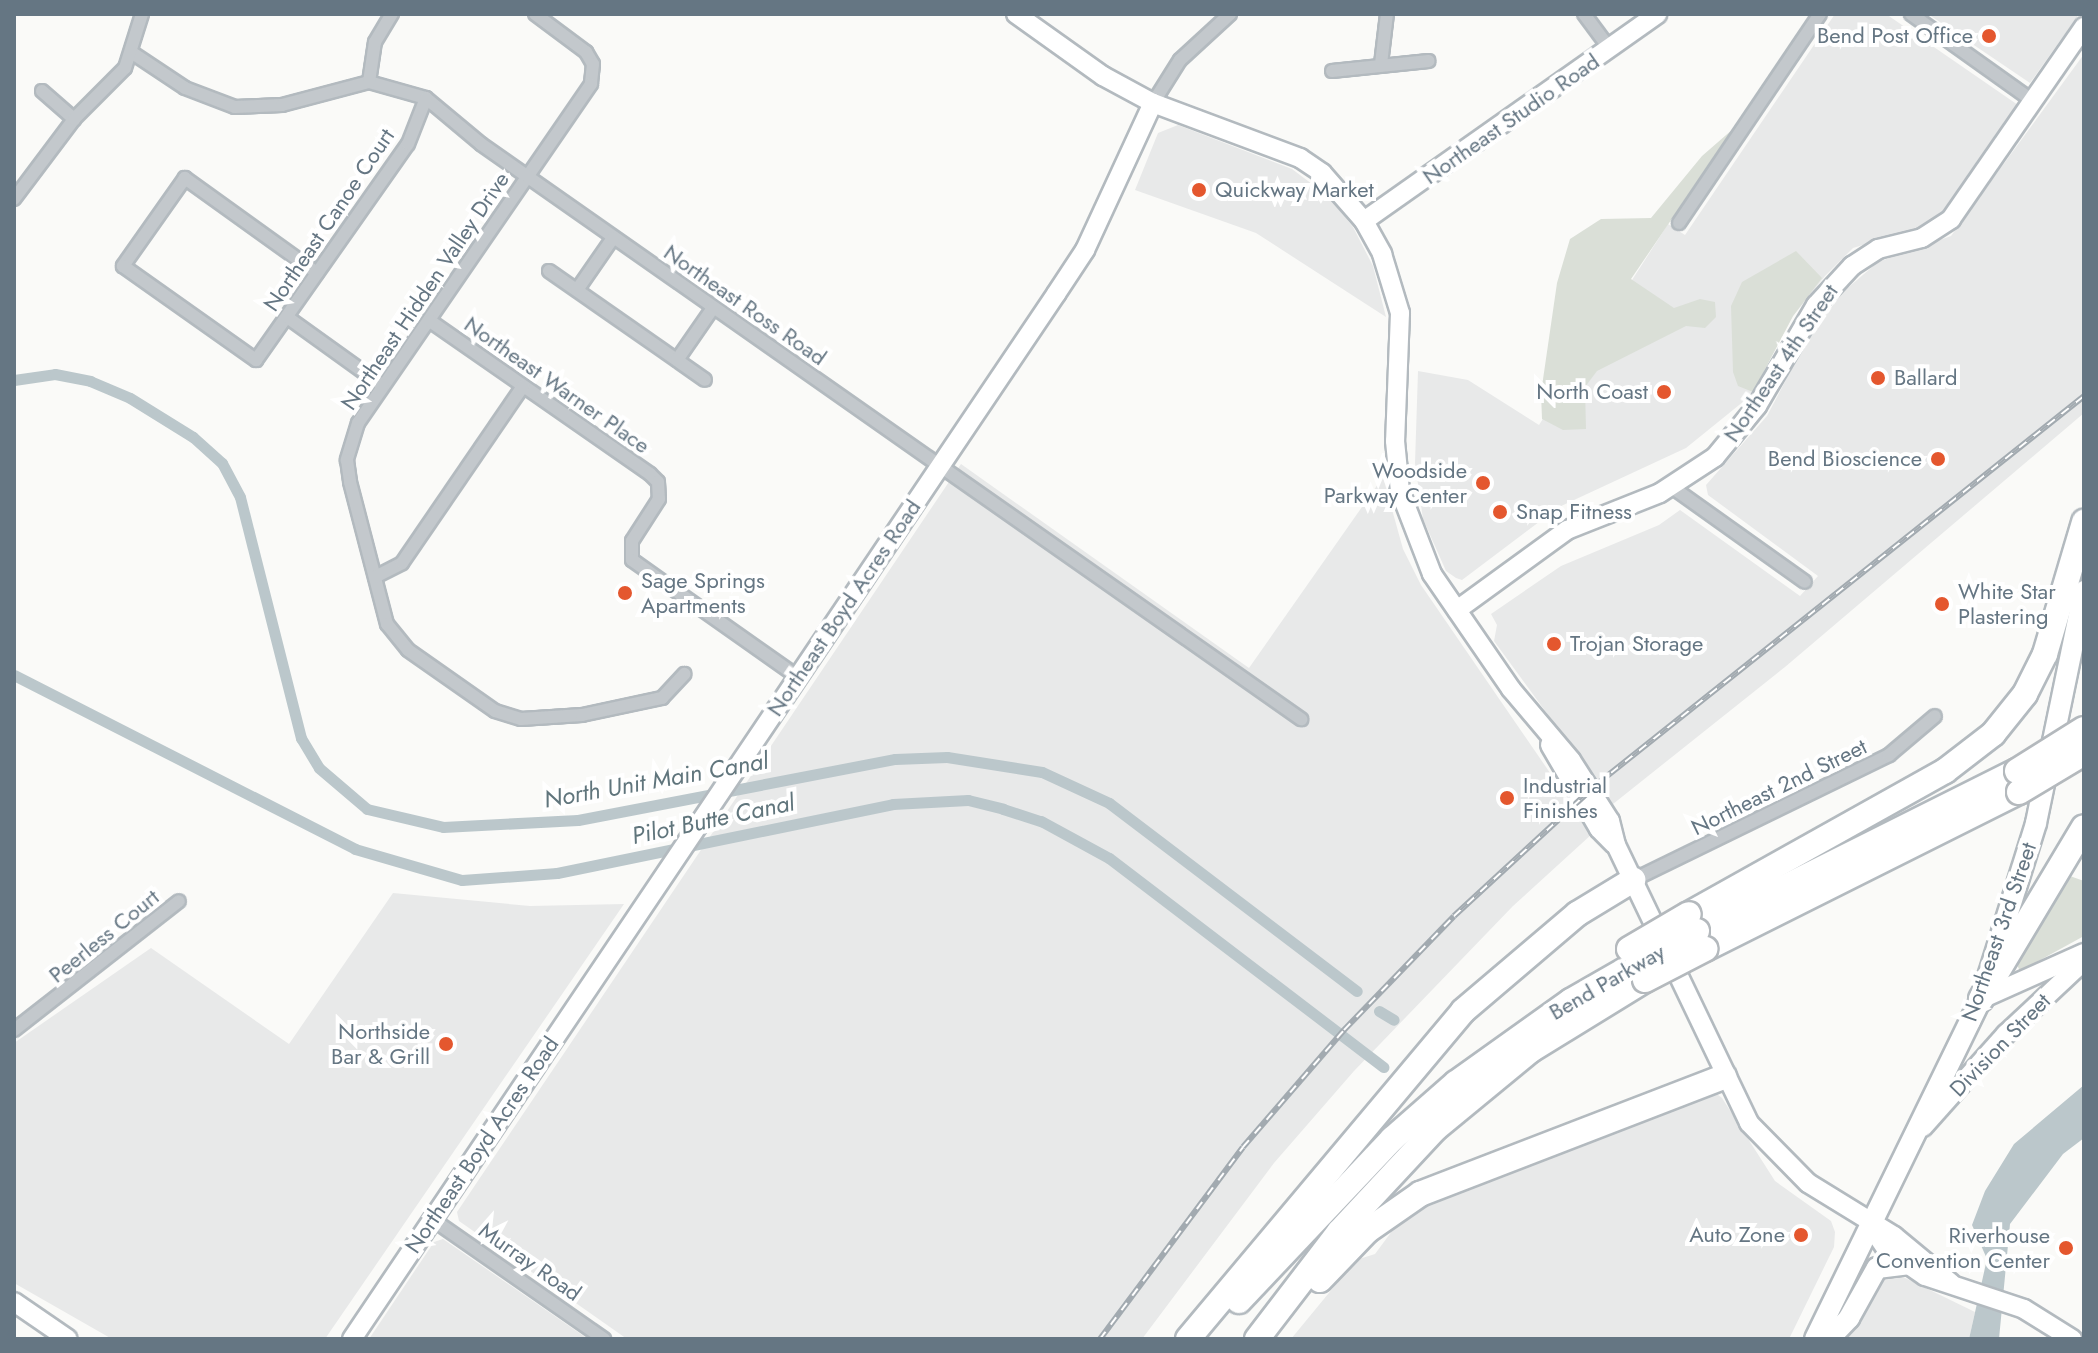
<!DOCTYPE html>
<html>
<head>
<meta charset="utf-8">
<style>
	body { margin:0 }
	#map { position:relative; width:2098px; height:1353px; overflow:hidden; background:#fafaf8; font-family:Jost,sans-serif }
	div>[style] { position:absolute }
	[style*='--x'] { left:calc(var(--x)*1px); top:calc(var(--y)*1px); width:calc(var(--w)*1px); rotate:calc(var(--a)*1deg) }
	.built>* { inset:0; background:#e8e9e9 }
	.green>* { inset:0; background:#dadfd7 }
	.water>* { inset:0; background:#bbc7cb }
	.canal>* { height:11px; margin:-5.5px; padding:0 5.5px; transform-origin:5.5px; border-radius:5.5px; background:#bbc7cb }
	.roads { filter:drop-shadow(2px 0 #b3babf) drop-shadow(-2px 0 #b3babf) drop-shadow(0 2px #b3babf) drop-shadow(0 -2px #b3babf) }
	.street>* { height:12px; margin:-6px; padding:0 6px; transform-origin:6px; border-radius:6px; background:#c3c8cc }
	.secondary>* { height:18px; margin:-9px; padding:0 9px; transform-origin:9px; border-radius:9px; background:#fff }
	.primary>* { height:20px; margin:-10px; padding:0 10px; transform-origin:10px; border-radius:10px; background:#fff }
	.highway>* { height:24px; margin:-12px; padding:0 12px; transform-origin:12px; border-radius:12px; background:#fff }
	.rail>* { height:6px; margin-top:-3px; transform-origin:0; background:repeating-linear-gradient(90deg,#fff 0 9px,#a2aab0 0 18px); box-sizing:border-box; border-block:2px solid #a2aab0 }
	.bridges { filter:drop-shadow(2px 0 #b4b9bd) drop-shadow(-2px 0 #b4b9bd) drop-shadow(0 2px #b4b9bd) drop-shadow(0 -2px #b4b9bd) }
	.highway-bridge>* { height:24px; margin:-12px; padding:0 12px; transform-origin:12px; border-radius:12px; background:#fff }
	.dots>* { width:22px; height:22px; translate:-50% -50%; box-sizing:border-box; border:4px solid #fff; border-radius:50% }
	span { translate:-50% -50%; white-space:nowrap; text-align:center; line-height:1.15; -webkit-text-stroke:8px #fff; paint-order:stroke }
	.poi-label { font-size:22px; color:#657683 }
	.right { translate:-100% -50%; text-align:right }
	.left { translate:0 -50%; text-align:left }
	.street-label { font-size:22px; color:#657683 }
	.water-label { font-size:24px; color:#60757c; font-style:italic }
	.frame { position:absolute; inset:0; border:16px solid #657683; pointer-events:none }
</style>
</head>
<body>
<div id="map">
	<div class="built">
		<i style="clip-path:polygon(1835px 14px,1886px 14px,2018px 105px,2017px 110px,1952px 207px,1921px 227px,1853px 248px,1825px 276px,1793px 316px,1749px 397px,1686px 448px,1559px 507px,1462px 580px,1456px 578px,1446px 571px,1423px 519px,1415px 463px,1418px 371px,1468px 380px,1539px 425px,1668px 224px,1685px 235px)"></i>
		<i style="clip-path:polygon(1928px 14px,2079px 14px,2030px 83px)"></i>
		<i style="clip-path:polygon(2084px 54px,2084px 413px,1785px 667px,1613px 804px,1494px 641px,1497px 625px,1491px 614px,1561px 566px,1659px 525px,1680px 510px,1800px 596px,1818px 576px,1708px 495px,1706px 485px,1767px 416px,1809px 336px,1843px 292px,1878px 262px,1951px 236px)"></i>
		<i style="clip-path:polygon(1178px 125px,1292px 169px,1328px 196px,1353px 227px,1373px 266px,1386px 317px,1256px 233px,1135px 190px,1158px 133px)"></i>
		<i style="clip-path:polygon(961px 464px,1249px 668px,1383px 477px,1403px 549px,1421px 585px,1592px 834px,1513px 906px,1354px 1071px,1274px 1163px,1142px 1339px,627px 1339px,459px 1221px,457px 1212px)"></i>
		<i style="clip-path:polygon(393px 893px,530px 906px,624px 904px,325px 1339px,112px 1339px,14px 1283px,14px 1043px,151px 948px,289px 1044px)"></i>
		<i style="clip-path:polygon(1712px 1090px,1722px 1098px,1775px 1181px,1831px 1221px,1835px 1232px,1834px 1247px,1789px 1339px,1291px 1339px,1356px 1260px,1375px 1254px,1398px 1223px,1425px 1205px,1554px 1147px)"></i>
		<i style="clip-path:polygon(443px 1239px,588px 1339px,369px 1339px,434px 1242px)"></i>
		<i style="clip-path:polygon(1895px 1273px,1975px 1312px,1969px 1339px,1843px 1339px,1877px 1281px)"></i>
	</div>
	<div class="green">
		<i style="clip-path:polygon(1733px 129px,1631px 279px,1674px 308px,1700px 299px,1715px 302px,1716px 317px,1705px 328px,1686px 326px,1597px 371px,1585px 387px,1586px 429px,1563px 430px,1542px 419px,1541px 393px,1557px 283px,1570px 239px,1601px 219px,1651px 218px,1702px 156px)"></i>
		<i style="clip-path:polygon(1796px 251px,1822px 278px,1793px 316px,1753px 392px,1738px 386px,1733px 372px,1731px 306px,1742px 282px)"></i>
		<i style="clip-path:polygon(2067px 875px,2084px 881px,2084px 936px,2020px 971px,2016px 963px,2055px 883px)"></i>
	</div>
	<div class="water">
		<i style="clip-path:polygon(2084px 1085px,2084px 1138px,2063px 1154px,2010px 1224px,1999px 1339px,1969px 1339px,1987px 1259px,1972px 1225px,1985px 1191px,2014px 1144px)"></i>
	</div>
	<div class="canal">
		<i style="--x:14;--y:380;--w:41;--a:-8.3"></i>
		<i style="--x:55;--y:374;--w:36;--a:11"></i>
		<i style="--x:90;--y:381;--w:43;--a:23"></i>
		<i style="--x:130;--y:398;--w:74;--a:31.8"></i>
		<i style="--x:193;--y:437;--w:39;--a:42"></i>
		<i style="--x:222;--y:463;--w:38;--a:62"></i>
		<i style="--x:240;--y:497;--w:249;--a:75.8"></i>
		<i style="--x:301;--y:738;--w:35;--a:59"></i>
		<i style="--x:319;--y:768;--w:63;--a:40.5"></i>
		<i style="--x:367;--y:809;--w:78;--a:13.3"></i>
		<i style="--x:443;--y:827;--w:135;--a:-3"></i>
		<i style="--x:578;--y:820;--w:323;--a:-10.9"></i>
		<i style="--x:895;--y:759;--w:52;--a:-2.2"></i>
		<i style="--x:947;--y:757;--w:96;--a:9"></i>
		<i style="--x:1042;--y:772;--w:74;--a:24.8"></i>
		<i style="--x:1109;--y:803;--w:311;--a:37.2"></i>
		<i style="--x:14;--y:675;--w:383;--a:27"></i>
		<i style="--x:355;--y:849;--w:111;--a:16.2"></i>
		<i style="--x:462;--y:880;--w:95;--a:-4.2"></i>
		<i style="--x:557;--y:873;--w:343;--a:-11.6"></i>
		<i style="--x:893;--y:804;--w:75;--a:-3.1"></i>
		<i style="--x:968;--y:800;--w:36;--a:14"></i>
		<i style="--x:1003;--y:809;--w:40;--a:18"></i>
		<i style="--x:1041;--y:821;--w:77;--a:28.6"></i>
		<i style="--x:1109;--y:858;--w:345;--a:37.3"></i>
		<i style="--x:1379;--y:1011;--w:17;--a:31"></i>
	</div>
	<div class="roads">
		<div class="street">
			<i style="--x:535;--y:14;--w:64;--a:36.7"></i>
			<i style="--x:586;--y:52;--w:14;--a:60"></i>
			<i style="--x:593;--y:64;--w:20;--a:96"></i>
			<i style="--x:591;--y:84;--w:411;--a:124.5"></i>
			<i style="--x:358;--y:423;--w:39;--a:107"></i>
			<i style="--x:347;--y:460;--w:22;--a:82"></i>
			<i style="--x:350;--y:482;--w:147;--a:75.4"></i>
			<i style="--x:387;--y:624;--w:33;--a:51"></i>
			<i style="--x:408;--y:650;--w:106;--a:35"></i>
			<i style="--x:495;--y:711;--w:27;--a:17"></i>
			<i style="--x:521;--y:719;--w:61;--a:-3.8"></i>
			<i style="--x:582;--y:715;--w:82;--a:-12"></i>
			<i style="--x:662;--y:698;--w:33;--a:-47"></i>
			<i style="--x:1584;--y:14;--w:44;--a:53.4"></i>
			<i style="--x:1911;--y:14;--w:150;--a:35.5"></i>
			<i style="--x:134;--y:54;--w:61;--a:33.7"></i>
			<i style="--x:185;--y:88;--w:53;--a:20.8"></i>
			<i style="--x:235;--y:107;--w:47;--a:-2.4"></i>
			<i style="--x:282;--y:105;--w:90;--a:-14.8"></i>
			<i style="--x:369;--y:82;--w:59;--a:15.7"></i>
			<i style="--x:426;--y:98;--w:72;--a:39.9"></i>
			<i style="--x:481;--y:144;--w:1002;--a:35.04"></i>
			<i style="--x:1381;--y:64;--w:50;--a:-83.2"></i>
			<i style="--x:1332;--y:71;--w:97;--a:-5.9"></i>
			<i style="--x:369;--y:82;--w:40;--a:-81.5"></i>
			<i style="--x:375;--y:42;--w:33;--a:-59"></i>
			<i style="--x:42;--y:91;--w:43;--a:41.2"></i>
			<i style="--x:1153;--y:103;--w:51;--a:-57.9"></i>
			<i style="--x:1180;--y:60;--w:68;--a:-42.6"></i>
			<i style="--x:14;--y:199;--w:100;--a:-53.1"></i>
			<i style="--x:74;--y:119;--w:72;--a:-45"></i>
			<i style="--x:125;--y:68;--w:57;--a:-72.5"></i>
			<i style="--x:1679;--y:223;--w:252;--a:-56"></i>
			<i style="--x:549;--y:271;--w:190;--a:34.9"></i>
			<i style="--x:317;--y:273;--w:163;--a:-144.3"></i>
			<i style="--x:185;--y:178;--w:108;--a:125.2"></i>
			<i style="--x:123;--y:266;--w:163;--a:35.3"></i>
			<i style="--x:256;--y:360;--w:264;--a:-54.9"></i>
			<i style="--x:408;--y:144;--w:49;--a:-68.6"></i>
			<i style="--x:577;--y:290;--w:63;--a:-55.3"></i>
			<i style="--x:287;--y:317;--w:118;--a:35.7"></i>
			<i style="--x:430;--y:321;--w:268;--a:34.8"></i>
			<i style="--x:650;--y:474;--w:11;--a:45"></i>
			<i style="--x:658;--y:482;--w:17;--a:87"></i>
			<i style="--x:659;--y:499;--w:50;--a:122.7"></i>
			<i style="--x:632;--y:541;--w:19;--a:90"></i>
			<i style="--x:632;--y:560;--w:203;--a:35.2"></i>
			<i style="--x:677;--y:360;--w:63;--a:-55.3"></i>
			<i style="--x:1672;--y:487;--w:163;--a:35.5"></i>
			<i style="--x:375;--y:577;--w:30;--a:-27"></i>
			<i style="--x:402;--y:563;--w:214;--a:-55.6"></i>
			<i style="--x:1633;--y:880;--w:285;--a:-26"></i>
			<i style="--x:1889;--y:755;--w:60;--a:-40.3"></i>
			<i style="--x:14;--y:1030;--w:209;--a:-38"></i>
			<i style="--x:432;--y:1219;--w:210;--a:34.9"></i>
		</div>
		<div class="secondary">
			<i style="--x:1016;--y:14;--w:107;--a:35.5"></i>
			<i style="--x:1103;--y:76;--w:57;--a:28.4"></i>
			<i style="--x:1153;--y:103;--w:157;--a:20.5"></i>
			<i style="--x:1300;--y:158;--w:27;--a:34"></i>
			<i style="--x:1322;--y:173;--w:64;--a:48.8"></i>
			<i style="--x:1364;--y:221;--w:38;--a:61"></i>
			<i style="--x:1382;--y:254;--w:62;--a:73"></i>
			<i style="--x:1400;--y:313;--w:128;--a:92.2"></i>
			<i style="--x:1395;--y:441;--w:50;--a:84.3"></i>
			<i style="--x:1400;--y:491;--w:89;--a:68.9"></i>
			<i style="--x:1432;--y:574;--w:140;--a:55.5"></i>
			<i style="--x:1511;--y:689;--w:93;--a:49.8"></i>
			<i style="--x:1571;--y:760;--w:72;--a:57.4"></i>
			<i style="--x:1610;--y:821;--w:25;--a:76"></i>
			<i style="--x:1616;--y:845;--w:308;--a:64.4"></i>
			<i style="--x:1749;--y:1123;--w:84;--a:45.5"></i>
			<i style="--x:1808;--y:1183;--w:101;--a:31.6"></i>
			<i style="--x:1894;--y:1236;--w:74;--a:39.5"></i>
			<i style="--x:1364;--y:221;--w:359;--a:-35.2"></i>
			<i style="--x:1457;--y:610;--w:136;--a:-36"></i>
			<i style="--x:1567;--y:530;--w:100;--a:-21.7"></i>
			<i style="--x:1660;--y:493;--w:66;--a:-33.2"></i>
			<i style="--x:1715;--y:457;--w:66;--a:-50.5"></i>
			<i style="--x:1757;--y:406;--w:117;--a:-59.7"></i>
			<i style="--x:1816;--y:305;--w:53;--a:-47.3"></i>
			<i style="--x:1852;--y:266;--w:31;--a:-33"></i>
			<i style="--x:1878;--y:249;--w:45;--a:-14"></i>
			<i style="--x:1922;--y:238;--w:35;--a:-33"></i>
			<i style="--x:1951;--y:219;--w:234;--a:-55.3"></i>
			<i style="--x:1550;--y:745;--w:97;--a:59.7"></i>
			<i style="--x:1599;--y:829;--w:21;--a:45"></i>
			<i style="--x:1981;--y:999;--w:113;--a:-24.1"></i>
			<i style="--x:1923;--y:1127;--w:125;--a:-48.3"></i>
			<i style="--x:2006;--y:1034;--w:107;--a:-43.1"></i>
			<i style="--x:1872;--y:1228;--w:25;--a:56"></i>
			<i style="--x:1886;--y:1249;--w:47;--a:34.7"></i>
			<i style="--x:1925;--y:1276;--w:104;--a:18.4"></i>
			<i style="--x:2024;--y:1309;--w:57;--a:32"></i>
			<i style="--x:14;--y:1302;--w:65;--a:34.4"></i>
			<i style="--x:352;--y:1339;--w:1260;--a:-56.03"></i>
			<i style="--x:1056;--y:294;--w:53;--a:-56.6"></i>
			<i style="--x:1085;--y:250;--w:162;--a:-65.2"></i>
		</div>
		<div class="primary">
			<i style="--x:1815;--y:1339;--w:378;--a:-64"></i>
			<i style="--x:1981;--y:999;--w:184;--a:-72.6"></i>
			<i style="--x:2036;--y:823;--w:237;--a:-78.3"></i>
			<i style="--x:1829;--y:1339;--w:29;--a:-46"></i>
			<i style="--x:1849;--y:1318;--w:57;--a:-60.8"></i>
			<i style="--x:1877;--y:1268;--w:31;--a:-7"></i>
		</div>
		<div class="highway">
			<i style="--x:1689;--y:914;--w:293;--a:-29.2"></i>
			<i style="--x:1945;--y:771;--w:61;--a:-37.6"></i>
			<i style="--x:1993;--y:734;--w:51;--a:-51.3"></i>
			<i style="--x:2025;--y:694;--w:45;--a:-63.4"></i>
			<i style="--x:2045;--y:654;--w:138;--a:-73.5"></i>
			<i style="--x:1697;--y:931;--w:358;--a:-26.6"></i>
			<i style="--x:1705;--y:949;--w:351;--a:-26.6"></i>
			<i style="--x:1981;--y:999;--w:200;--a:-59.1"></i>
			<i style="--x:1320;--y:1280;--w:68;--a:-46.2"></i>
			<i style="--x:1367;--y:1231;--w:65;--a:-34.9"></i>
			<i style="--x:1420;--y:1194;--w:326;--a:-21.1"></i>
			<i style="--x:1239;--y:1301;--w:223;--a:-46.6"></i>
			<i style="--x:1392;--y:1139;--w:85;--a:-41.2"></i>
			<i style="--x:1456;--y:1083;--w:141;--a:-35.5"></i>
			<i style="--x:1571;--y:1001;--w:76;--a:-29.9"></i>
			<i style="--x:1188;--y:1339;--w:428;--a:-50"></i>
			<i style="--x:1463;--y:1011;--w:150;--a:-40.4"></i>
			<i style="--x:1577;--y:914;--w:66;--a:-31.3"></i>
			<i style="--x:1257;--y:1339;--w:135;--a:-52.5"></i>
			<i style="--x:1339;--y:1232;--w:142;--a:-47"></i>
			<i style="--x:1436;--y:1128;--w:123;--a:-39.4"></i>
			<i style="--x:1531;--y:1050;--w:134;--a:-31.6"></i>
		</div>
	</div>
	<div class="rail">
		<i style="--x:1100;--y:1339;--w:239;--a:-53.3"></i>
		<i style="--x:1243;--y:1147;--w:155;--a:-49.2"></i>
		<i style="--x:1344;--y:1030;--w:158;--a:-46"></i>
		<i style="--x:1454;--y:916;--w:195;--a:-42.7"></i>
		<i style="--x:1597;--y:784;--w:623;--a:-38.54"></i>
	</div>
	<div class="bridges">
		<div class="highway-bridge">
			<i style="--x:2017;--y:771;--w:79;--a:-32.1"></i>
			<i style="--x:2019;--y:792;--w:76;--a:-31"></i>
			<i style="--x:1629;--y:949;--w:69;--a:-30.3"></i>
			<i style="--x:1637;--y:963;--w:68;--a:-28.1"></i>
			<i style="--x:1645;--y:980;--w:68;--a:-27.3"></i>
		</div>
	</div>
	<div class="dots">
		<i style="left:1989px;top:36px;background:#e4572e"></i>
		<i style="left:1199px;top:190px;background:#e4572e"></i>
		<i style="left:1878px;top:378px;background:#e4572e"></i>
		<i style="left:1664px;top:392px;background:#e4572e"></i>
		<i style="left:1938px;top:459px;background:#e4572e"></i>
		<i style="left:1483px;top:483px;background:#e4572e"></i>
		<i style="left:1500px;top:512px;background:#e4572e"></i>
		<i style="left:625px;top:593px;background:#e4572e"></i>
		<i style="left:1942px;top:604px;background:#e4572e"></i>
		<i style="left:1554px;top:644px;background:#e4572e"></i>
		<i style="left:1507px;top:798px;background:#e4572e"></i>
		<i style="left:446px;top:1044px;background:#e4572e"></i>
		<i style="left:1801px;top:1235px;background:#e4572e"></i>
		<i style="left:2066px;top:1248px;background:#e4572e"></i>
	</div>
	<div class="poi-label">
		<span class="right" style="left:1973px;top:36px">Bend Post Office</span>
		<span class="left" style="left:1215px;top:190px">Quickway Market</span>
		<span class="left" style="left:1894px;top:378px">Ballard</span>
		<span class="right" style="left:1648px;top:392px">North Coast</span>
		<span class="right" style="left:1922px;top:459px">Bend Bioscience</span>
		<span class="right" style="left:1467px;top:483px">Woodside<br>Parkway Center</span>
		<span class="left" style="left:1516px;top:512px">Snap Fitness</span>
		<span class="left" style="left:641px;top:593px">Sage Springs<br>Apartments</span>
		<span class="left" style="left:1958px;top:604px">White Star<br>Plastering</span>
		<span class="left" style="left:1570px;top:644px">Trojan Storage</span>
		<span class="left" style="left:1523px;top:798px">Industrial<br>Finishes</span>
		<span class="right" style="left:430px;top:1044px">Northside<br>Bar &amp; Grill</span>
		<span class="right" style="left:1785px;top:1235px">Auto Zone</span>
		<span class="right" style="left:2050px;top:1248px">Riverhouse<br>Convention Center</span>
	</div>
	<div class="street-label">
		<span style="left:1511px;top:119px;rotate:-35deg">Northeast Studio Road</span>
		<span style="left:329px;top:220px;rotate:-56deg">Northeast Canoe Court</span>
		<span style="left:425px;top:291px;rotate:-56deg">Northeast Hidden Valley Drive</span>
		<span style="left:745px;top:305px;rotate:35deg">Northeast Ross Road</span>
		<span style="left:1781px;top:363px;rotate:-56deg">Northeast 4th Street</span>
		<span style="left:557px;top:385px;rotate:35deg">Northeast Warner Place</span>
		<span style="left:844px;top:608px;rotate:-56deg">Northeast Boyd Acres Road</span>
		<span style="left:1779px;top:787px;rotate:-26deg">Northeast 2nd Street</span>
		<span style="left:1999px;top:932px;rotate:-71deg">Northeast 3rd Street</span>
		<span style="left:104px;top:936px;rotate:-39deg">Peerless Court</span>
		<span style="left:1607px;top:982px;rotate:-30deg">Bend Parkway</span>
		<span style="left:2000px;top:1045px;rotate:-46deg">Division Street</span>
		<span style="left:482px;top:1145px;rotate:-56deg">Northeast Boyd Acres Road</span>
		<span style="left:530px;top:1262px;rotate:35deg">Murray Road</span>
	</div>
	<div class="water-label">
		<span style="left:656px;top:780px;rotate:-10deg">North Unit Main Canal</span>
		<span style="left:713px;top:819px;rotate:-12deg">Pilot Butte Canal</span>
	</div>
	<div class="frame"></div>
</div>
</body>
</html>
